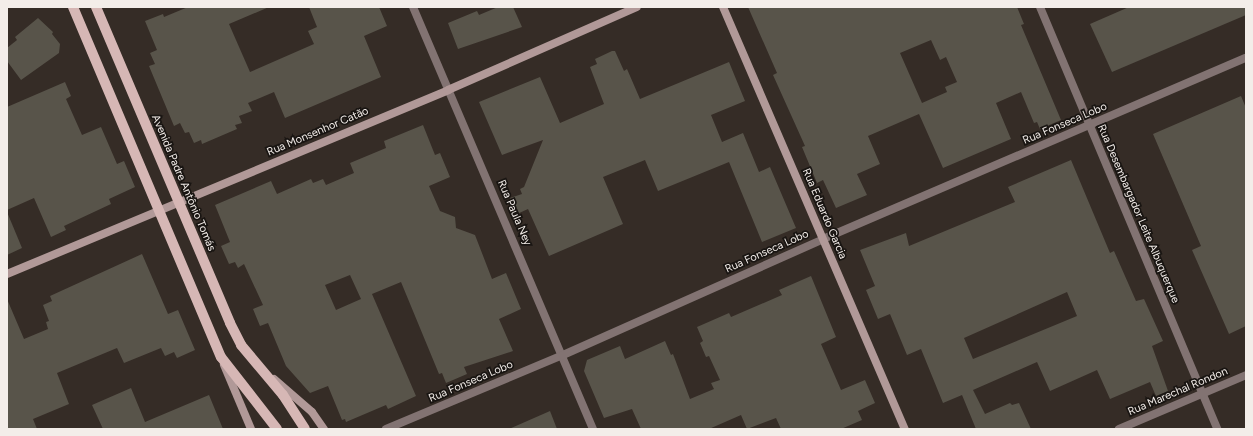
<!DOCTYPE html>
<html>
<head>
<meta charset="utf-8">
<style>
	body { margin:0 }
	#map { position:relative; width:1253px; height:436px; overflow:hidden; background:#352c26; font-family:Figtree,sans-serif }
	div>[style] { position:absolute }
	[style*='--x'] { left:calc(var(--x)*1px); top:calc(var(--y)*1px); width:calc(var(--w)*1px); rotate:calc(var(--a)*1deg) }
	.building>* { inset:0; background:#58544a }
	.street>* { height:8px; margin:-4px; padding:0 4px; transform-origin:4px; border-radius:4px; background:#827372 }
	.secondary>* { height:8px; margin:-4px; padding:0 4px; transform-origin:4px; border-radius:4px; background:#b19998 }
	.primary>* { height:10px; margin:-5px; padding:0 5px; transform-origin:5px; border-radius:5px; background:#d6b7b5 }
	span { translate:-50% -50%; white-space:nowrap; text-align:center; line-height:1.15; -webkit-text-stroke:3.5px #191512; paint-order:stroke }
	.street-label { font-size:11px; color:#f3ede9 }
	.frame { position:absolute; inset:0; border:8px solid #f3ede9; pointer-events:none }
</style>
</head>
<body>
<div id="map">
	<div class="building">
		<i style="clip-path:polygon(188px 7px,269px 7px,229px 24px,250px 72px,314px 44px,308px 31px,317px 27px,309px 7px,379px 7px,387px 26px,364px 36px,381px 77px,285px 118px,274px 92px,248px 103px,252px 111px,239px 116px,242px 123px,235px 125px,237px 129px,202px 144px,201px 140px,194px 143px,189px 132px,185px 133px,180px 123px,174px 126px,149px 66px,155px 64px,150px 53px,157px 50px,145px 21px,163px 14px,164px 17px)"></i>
		<i style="clip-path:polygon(498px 7px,513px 7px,522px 27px,458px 49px,448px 23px,477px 11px,479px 15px)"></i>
		<i style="clip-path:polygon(evenodd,748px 7px,1017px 7px,1024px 24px,1021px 25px,1061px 120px,1040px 129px,1037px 122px,1034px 123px,1021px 92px,996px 103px,1011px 139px,943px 168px,919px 114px,868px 136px,880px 164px,857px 174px,867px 195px,836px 208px,823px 180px,817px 183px,802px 147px,805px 146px,773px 75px,777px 73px,748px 7px,931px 40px,940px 60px,946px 57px,957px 82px,945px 87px,947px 92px,922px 103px,900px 53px,931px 40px)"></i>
		<i style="clip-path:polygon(1129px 7px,1246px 7px,1246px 15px,1112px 72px,1090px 24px)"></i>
		<i style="clip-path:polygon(38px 18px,53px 32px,52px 34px,60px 44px,59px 53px,21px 80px,7px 61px,7px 48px,17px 40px,15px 37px)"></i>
		<i style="clip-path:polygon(612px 51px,615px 51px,624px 71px,627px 69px,640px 99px,729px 62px,745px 101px,711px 115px,722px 142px,743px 133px,759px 172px,770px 167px,796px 228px,762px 242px,729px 162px,658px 191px,645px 160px,603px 177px,623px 224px,549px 256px,528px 209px,517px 214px,510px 198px,522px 194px,520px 189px,524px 187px,543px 140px,502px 155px,479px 102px,540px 77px,560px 123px,604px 104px,590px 67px,597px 64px,595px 59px)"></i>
		<i style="clip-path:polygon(65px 82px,71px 96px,66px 99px,82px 135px,101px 127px,117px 164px,124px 161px,135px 187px,109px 199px,111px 204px,64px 226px,66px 230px,51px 237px,34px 198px,7px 210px,7px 107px)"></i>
		<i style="clip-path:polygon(1241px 96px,1246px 108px,1246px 326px,1229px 334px,1192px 250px,1201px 246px,1153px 134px)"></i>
		<i style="clip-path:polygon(evenodd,423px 125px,435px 155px,440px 153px,450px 177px,429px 186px,440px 211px,455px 217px,456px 228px,475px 235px,492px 279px,506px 273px,521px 309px,499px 319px,513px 351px,464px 367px,467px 374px,446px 383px,442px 373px,439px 374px,401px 282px,372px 294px,416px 396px,388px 409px,386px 405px,346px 422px,345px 419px,342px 420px,328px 386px,310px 393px,286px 366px,268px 323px,260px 326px,253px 309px,263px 305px,244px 264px,238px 268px,235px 262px,229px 264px,221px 246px,230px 242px,215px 205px,271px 181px,277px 194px,311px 179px,313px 183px,323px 179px,326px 185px,354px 173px,350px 163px,386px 148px,384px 141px,423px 125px,350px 275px,361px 299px,336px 310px,325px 285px,350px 275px)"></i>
		<i style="clip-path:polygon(evenodd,1071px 160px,1110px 253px,1114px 251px,1136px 301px,1144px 299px,1163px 341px,1152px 346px,1168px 391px,1156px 396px,1150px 382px,1110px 399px,1097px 370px,1050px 391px,1037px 362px,973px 390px,985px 414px,1010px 403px,1012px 405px,1019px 403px,1031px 429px,976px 429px,962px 395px,943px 403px,921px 349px,907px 355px,890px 314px,878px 319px,866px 290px,875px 286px,860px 250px,906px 233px,909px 246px,1015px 202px,1008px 187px,1071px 160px,1067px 292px,1077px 316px,973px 359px,964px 338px,1067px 292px)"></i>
		<i style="clip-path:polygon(7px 212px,22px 248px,7px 255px)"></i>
		<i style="clip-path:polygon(142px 254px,168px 314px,178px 310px,195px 350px,177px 358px,174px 352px,165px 356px,161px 348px,124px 363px,117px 348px,57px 373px,69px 404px,33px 419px,37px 429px,7px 429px,7px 299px,24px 339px,48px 329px,46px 322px,49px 321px,43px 305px,52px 301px,50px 296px)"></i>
		<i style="clip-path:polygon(811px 276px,836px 337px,821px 344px,841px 390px,865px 380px,875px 403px,858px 411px,862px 420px,841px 429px,781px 429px,776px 418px,747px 429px,741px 415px,709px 429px,641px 429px,632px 409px,604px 418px,584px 371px,587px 360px,620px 346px,625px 359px,665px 341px,671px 355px,673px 354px,690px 399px,714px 389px,711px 383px,720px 380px,709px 356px,706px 357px,700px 343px,703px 341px,697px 327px,729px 313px,731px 317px,782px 295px,779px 290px)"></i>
		<i style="clip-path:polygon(131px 388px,145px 422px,209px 395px,223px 429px,103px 429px,92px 405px)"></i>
		<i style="clip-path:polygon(550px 411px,557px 429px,509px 429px)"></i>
	</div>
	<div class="street">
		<i style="--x:413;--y:7;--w:459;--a:66.9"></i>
		<i style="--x:1040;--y:7;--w:458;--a:67.2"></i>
		<i style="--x:386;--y:429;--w:192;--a:-22.7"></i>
		<i style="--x:563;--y:355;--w:285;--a:-24"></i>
		<i style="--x:823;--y:239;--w:460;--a:-23.2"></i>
		<i style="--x:1119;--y:429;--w:138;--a:-23"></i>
	</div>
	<div class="secondary">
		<i style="--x:723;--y:7;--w:460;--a:66.7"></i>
		<i style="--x:7;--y:274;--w:478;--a:-22.6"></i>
		<i style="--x:448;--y:90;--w:206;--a:-23.7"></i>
		<i style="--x:224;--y:365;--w:69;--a:67.1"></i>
		<i style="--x:274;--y:379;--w:50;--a:41"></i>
		<i style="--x:312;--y:412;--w:21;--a:55"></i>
	</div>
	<div class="primary">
		<i style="--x:73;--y:7;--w:380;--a:67.1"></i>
		<i style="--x:221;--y:357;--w:91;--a:52.1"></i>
		<i style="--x:96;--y:7;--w:343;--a:67"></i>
		<i style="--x:230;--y:323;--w:25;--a:63"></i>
		<i style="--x:241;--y:345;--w:65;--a:50"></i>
		<i style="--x:283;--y:395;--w:40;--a:57.1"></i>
	</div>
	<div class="street-label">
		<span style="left:1065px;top:124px;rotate:-23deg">Rua Fonseca Lobo</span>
		<span style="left:318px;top:132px;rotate:-23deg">Rua Monsenhor Catão</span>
		<span style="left:183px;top:183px;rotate:67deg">Avenida Padre Antônio Tomás</span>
		<span style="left:514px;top:213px;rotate:67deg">Rua Paula Ney</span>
		<span style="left:824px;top:214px;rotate:67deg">Rua Eduardo Garcia</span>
		<span style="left:1138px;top:214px;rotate:67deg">Rua Desembargador Leite Albuquerque</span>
		<span style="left:767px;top:252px;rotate:-24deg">Rua Fonseca Lobo</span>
		<span style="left:471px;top:382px;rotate:-23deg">Rua Fonseca Lobo</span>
		<span style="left:1178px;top:392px;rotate:-23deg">Rua Marechal Rondon</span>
	</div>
	<div class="frame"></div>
</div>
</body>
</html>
